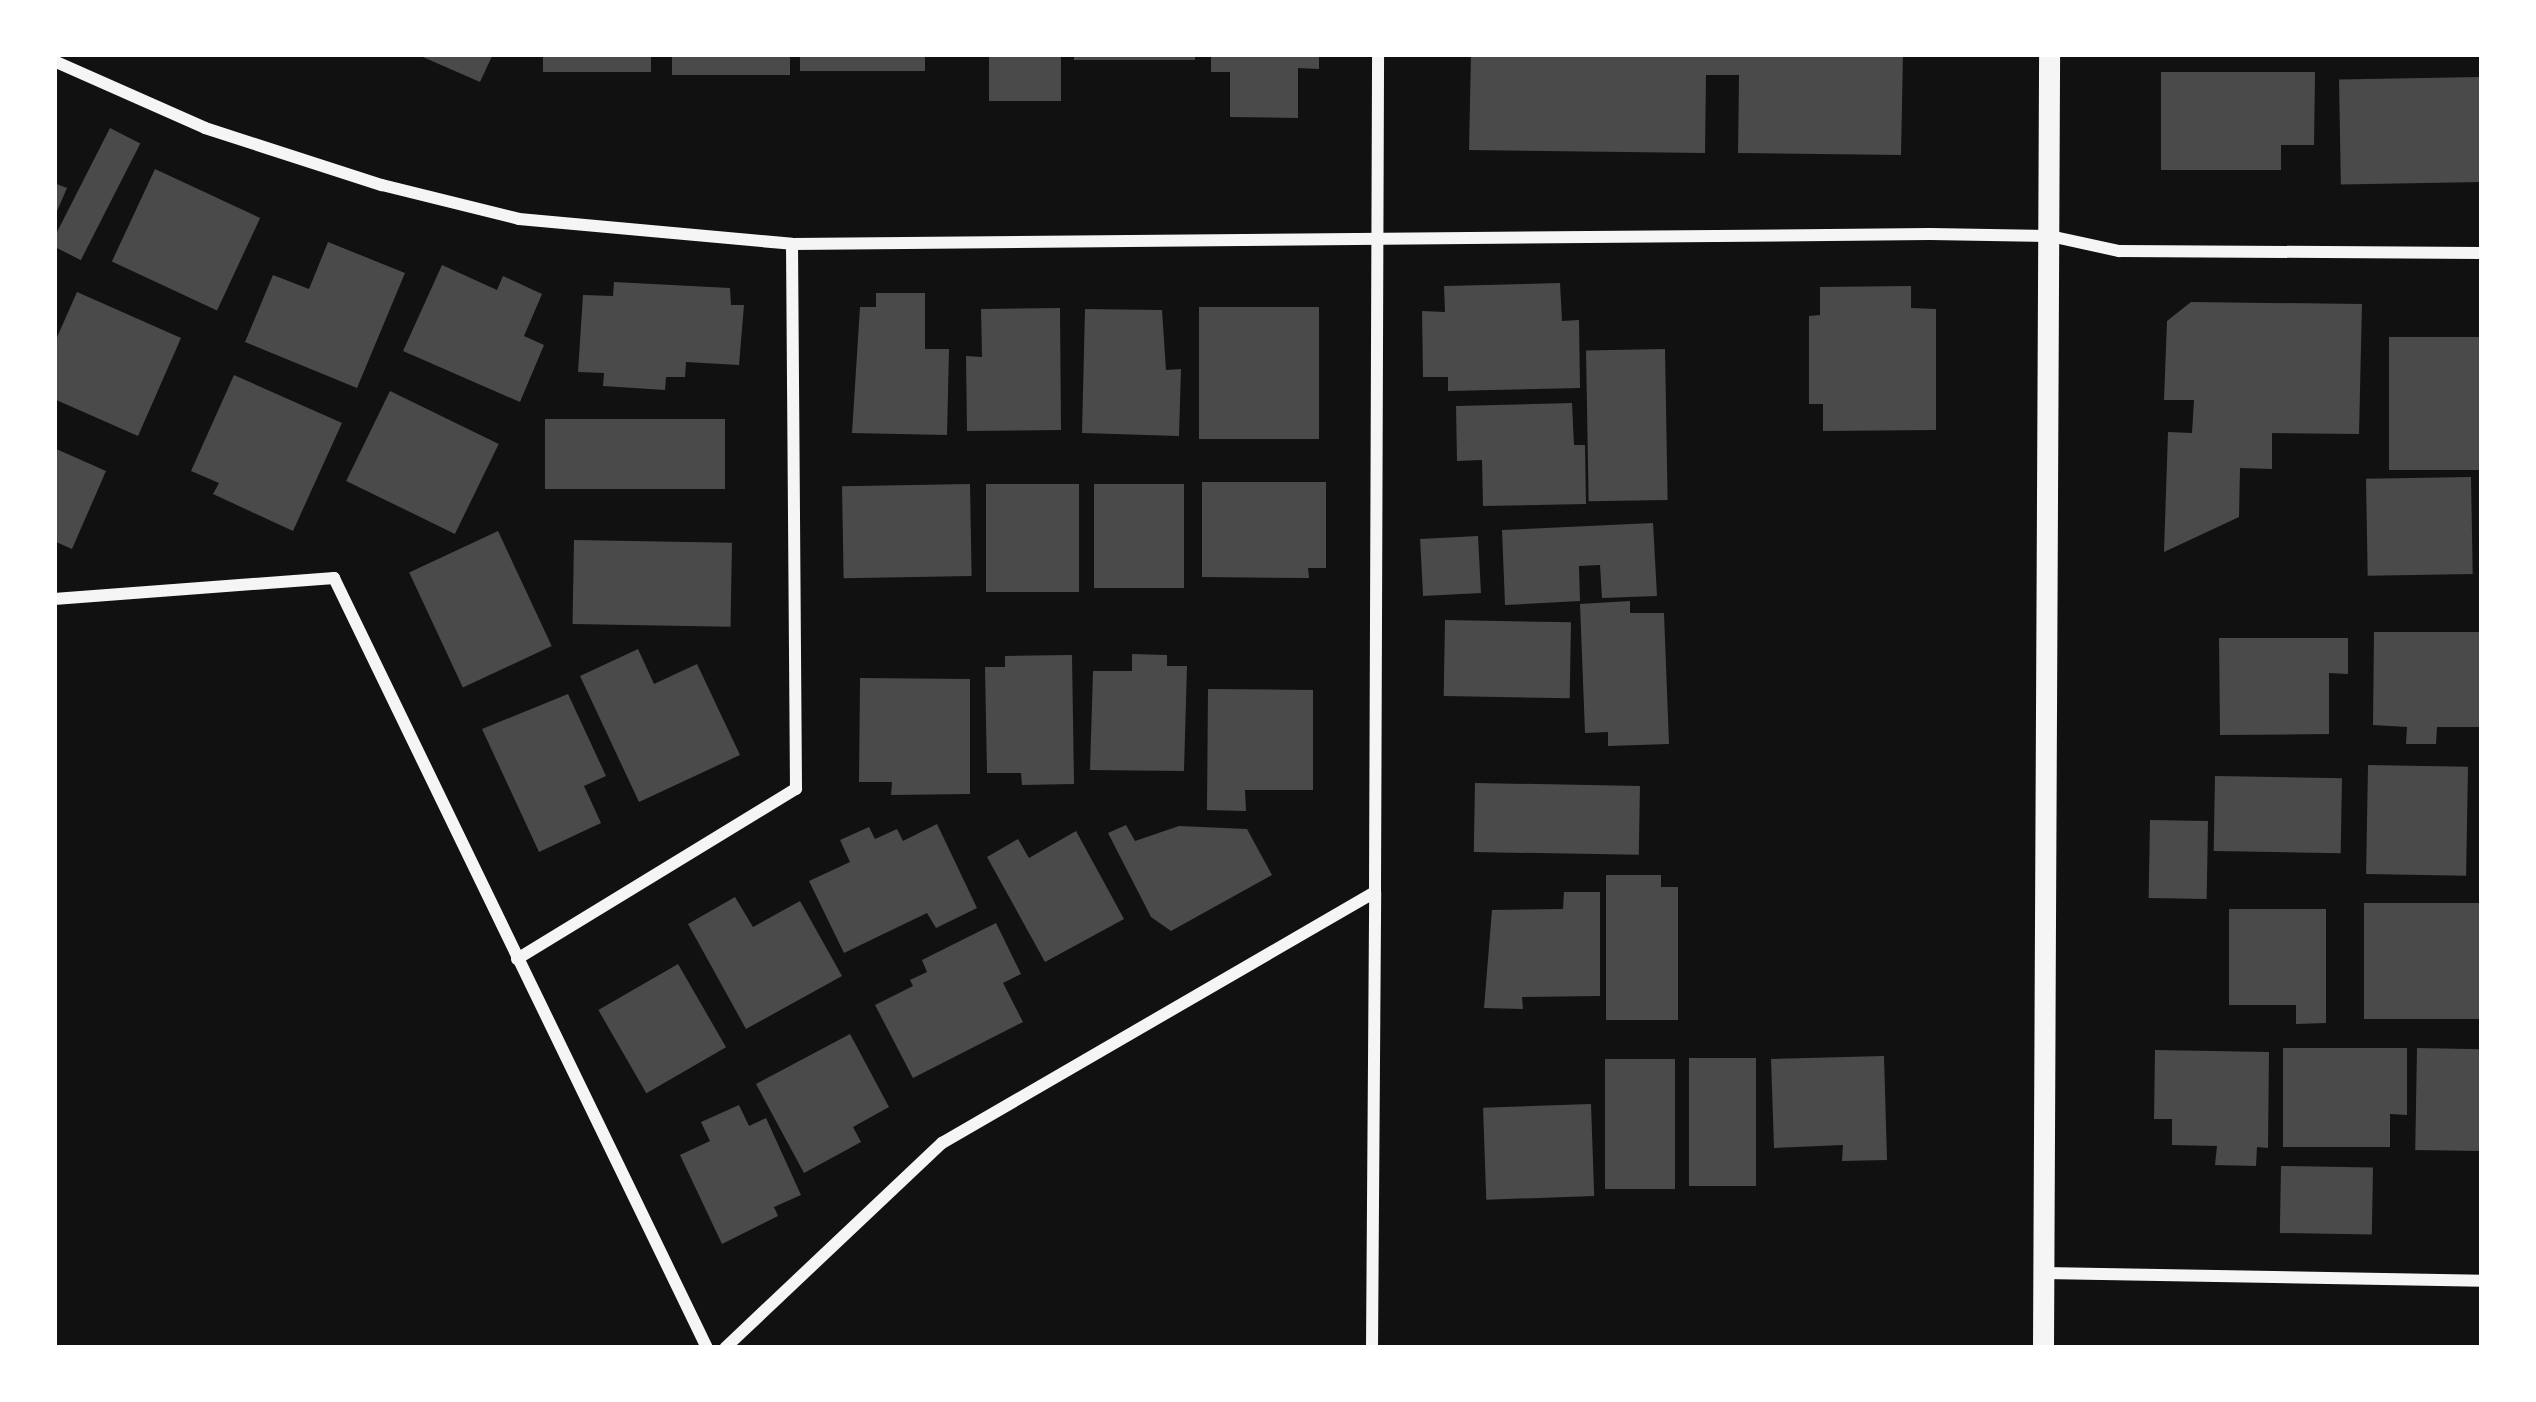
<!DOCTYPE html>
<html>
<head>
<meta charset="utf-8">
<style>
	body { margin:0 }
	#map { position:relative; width:2536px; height:1402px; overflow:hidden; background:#111; font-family:Montserrat,sans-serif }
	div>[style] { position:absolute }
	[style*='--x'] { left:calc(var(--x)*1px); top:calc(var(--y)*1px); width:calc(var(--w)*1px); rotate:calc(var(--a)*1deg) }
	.building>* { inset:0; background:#4a4a4a; transform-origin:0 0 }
	.minor>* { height:12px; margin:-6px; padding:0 6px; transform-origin:6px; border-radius:6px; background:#f5f5f5 }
	.tertiary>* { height:21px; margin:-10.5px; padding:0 10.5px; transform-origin:10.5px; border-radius:10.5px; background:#f5f5f5 }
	span { translate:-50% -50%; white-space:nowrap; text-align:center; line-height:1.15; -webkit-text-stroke:10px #fff; paint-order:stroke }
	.frame { position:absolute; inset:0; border:57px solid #fff; pointer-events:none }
</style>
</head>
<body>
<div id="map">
	<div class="building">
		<i style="clip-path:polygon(416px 54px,493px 54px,480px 82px)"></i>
		<i style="left:543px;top:54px;width:108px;height:18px"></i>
		<i style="left:672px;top:54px;width:118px;height:21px"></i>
		<i style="left:800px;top:54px;width:125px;height:17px"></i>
		<i style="left:989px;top:54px;width:72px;height:47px"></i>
		<i style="left:1074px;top:54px;width:121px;height:6px"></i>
		<i style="clip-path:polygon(1211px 54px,1319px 54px,1319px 69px,1298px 68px,1298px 118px,1230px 117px,1230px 72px,1211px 72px)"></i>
		<i style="clip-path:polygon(1471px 54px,1903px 54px,1901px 155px,1738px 153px,1739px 75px,1706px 75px,1705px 153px,1469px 150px)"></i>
		<i style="clip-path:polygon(2161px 72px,2315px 72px,2314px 145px,2281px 145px,2281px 170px,2161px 170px)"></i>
		<i style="left:2480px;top:77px;width:105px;height:141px;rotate:89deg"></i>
		<i style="left:110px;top:128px;width:34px;height:131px;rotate:27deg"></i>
		<i style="left:155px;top:169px;width:116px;height:102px;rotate:25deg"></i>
		<i style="clip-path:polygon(54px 183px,67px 188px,54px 218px)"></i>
		<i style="clip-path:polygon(328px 242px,405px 273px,357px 388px,245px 342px,273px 275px,309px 289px)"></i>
		<i style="clip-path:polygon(442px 265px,497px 290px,503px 276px,542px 294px,524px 336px,544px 345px,520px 402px,403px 351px)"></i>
		<i style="clip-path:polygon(614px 282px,730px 288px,731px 305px,744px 305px,739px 365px,686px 362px,685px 377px,666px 377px,665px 390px,603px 386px,604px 373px,578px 372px,583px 295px,613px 296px)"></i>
		<i style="clip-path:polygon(1560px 283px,1562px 321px,1579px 320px,1580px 388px,1448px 391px,1448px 377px,1423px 377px,1422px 311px,1445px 312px,1444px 286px)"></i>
		<i style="clip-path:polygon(1911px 286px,1911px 308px,1936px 309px,1936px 430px,1823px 431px,1823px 404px,1809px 404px,1809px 316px,1820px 315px,1820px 287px)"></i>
		<i style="clip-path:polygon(77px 292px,181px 338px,138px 436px,54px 399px,54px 344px)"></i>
		<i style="clip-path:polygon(876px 293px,925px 293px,925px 349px,949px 349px,947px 435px,852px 433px,860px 307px,876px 307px)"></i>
		<i style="clip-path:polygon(2191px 302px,2362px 304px,2359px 434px,2272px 433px,2272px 469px,2240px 468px,2239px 517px,2164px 552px,2168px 432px,2192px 433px,2194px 400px,2164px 400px,2167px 321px)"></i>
		<i style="left:1199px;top:307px;width:120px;height:132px"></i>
		<i style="clip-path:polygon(1060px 308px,1061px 430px,967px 431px,966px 356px,982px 357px,981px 309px)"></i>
		<i style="clip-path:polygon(1085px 309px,1162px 310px,1166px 370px,1181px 369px,1179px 436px,1082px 433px)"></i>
		<i style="left:2482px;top:337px;width:133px;height:93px;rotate:90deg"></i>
		<i style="left:1665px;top:349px;width:151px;height:79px;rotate:89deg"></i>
		<i style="clip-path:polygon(234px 375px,342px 423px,293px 531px,213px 494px,219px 483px,191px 471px)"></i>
		<i style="left:390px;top:391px;width:121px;height:100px;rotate:26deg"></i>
		<i style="clip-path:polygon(1572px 403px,1574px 445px,1585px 445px,1586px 504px,1483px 506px,1482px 460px,1457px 461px,1456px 406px)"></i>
		<i style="left:725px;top:419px;width:70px;height:180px;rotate:90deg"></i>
		<i style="clip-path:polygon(54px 448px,106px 471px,72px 549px,54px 541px)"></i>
		<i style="left:2471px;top:477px;width:97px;height:105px;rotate:89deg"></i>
		<i style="clip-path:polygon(1202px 482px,1326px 482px,1326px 568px,1308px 568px,1309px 578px,1202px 577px)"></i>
		<i style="left:970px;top:484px;width:92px;height:128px;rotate:89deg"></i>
		<i style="left:1079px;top:484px;width:108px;height:93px;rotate:90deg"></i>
		<i style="left:1184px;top:484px;width:104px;height:90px;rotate:90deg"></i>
		<i style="clip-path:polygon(1653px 523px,1657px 596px,1602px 598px,1600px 565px,1579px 566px,1580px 601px,1505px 605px,1502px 530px)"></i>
		<i style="left:498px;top:531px;width:127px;height:98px;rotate:65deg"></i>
		<i style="left:1478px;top:536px;width:57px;height:58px;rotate:87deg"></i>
		<i style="left:574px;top:540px;width:158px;height:84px;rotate:1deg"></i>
		<i style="clip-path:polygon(1630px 601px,1630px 613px,1664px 613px,1669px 744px,1608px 746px,1608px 732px,1585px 733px,1580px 604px)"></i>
		<i style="left:1445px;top:620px;width:126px;height:76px;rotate:1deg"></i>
		<i style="clip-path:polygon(2374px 632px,2482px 632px,2482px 727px,2437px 727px,2436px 744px,2406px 744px,2407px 727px,2373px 725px)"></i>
		<i style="clip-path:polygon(2219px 638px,2348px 638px,2348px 674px,2329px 673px,2329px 734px,2220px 735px)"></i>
		<i style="clip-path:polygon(638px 649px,654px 684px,697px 664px,740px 755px,639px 802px,580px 676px)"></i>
		<i style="clip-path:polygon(1132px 654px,1167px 655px,1167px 666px,1187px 666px,1184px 771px,1090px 770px,1093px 671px,1132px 671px)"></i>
		<i style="clip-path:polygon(1072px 655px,1074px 784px,1022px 785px,1021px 773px,987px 773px,985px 667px,1005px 667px,1005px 656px)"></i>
		<i style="clip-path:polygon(860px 678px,970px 679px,970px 794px,891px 795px,892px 782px,859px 782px)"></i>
		<i style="clip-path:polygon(1208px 689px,1313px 690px,1313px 790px,1245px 790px,1246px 811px,1207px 810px)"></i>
		<i style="clip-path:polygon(568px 694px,606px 776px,584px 786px,601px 823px,539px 852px,482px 729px)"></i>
		<i style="left:2368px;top:765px;width:100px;height:109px;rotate:1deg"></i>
		<i style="left:2215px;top:776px;width:127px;height:75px;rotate:1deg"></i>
		<i style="left:1475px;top:783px;width:165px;height:69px;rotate:1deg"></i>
		<i style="left:2150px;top:820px;width:58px;height:78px;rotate:1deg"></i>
		<i style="clip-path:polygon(937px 824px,977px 908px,936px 928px,927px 913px,844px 953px,809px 881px,850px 862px,840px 840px,869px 827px,875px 839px,897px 829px,903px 841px)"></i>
		<i style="clip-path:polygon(1126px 825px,1135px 841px,1179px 826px,1247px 829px,1272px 875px,1171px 931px,1151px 917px,1108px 833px)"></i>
		<i style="clip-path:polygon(1076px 831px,1124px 919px,1045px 962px,987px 857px,1018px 839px,1029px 858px)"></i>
		<i style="clip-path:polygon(1606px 875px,1661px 875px,1661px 887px,1678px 887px,1678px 1020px,1606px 1020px)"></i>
		<i style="clip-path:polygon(1564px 892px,1600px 892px,1600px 996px,1522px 997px,1523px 1009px,1484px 1008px,1492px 910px,1563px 909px)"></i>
		<i style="clip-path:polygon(735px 897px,753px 927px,800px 901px,842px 976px,746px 1029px,688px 924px)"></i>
		<i style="left:2482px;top:903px;width:116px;height:118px;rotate:90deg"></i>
		<i style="clip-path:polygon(2229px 909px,2326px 909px,2326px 1023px,2296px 1024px,2296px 1005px,2229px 1005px)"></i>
		<i style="clip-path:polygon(996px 923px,1021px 974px,1003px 983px,1023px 1022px,913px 1078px,875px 1005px,913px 986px,910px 980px,927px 972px,922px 960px)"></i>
		<i style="left:678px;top:964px;width:96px;height:92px;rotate:60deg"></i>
		<i style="clip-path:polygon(850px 1034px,889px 1107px,853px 1127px,861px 1142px,804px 1173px,756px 1084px)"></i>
		<i style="clip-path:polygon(2283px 1048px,2407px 1048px,2407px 1115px,2390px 1114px,2390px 1147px,2283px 1147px)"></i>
		<i style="left:2417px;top:1048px;width:65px;height:102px;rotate:1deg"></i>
		<i style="clip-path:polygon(2155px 1050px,2269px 1052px,2268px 1148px,2257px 1147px,2256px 1166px,2215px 1165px,2217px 1146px,2172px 1145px,2172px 1119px,2154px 1119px)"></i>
		<i style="clip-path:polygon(1884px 1056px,1887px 1160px,1842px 1161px,1843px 1145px,1774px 1148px,1771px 1059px)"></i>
		<i style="left:1756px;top:1058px;width:128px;height:67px;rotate:90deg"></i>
		<i style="left:1605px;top:1059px;width:70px;height:130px"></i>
		<i style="left:1591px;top:1104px;width:92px;height:108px;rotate:88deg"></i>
		<i style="clip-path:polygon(739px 1105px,749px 1126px,766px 1118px,801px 1195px,774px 1207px,778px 1216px,722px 1244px,680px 1155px,710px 1141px,701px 1122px)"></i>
		<i style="left:2281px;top:1166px;width:92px;height:67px;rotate:1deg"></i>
	</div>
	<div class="minor">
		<i style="--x:54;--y:61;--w:165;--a:23.9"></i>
		<i style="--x:205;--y:128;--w:186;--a:17.9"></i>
		<i style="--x:382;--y:185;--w:141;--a:13.9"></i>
		<i style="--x:519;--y:219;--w:274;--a:5.2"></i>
		<i style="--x:792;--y:244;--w:1138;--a:-0.5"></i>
		<i style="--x:1930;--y:234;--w:120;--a:1"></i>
		<i style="--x:2050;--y:236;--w:71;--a:12.3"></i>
		<i style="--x:2119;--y:251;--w:363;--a:0.3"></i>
		<i style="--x:54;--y:599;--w:281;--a:-4.3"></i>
		<i style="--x:334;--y:578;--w:856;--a:64.15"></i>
		<i style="--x:517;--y:959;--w:327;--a:-31.4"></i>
		<i style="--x:796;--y:789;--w:545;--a:-90.42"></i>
		<i style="--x:2044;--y:1273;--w:438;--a:1"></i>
		<i style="--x:725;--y:1348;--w:299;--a:-43.4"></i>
		<i style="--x:942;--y:1143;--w:500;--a:-30.1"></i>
		<i style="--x:1375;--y:892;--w:838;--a:-89.79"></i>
		<i style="--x:1372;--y:1348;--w:456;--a:-89.6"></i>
	</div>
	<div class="tertiary">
		<i style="--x:2043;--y:1348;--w:1294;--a:-89.73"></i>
	</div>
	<div class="frame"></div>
</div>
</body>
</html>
